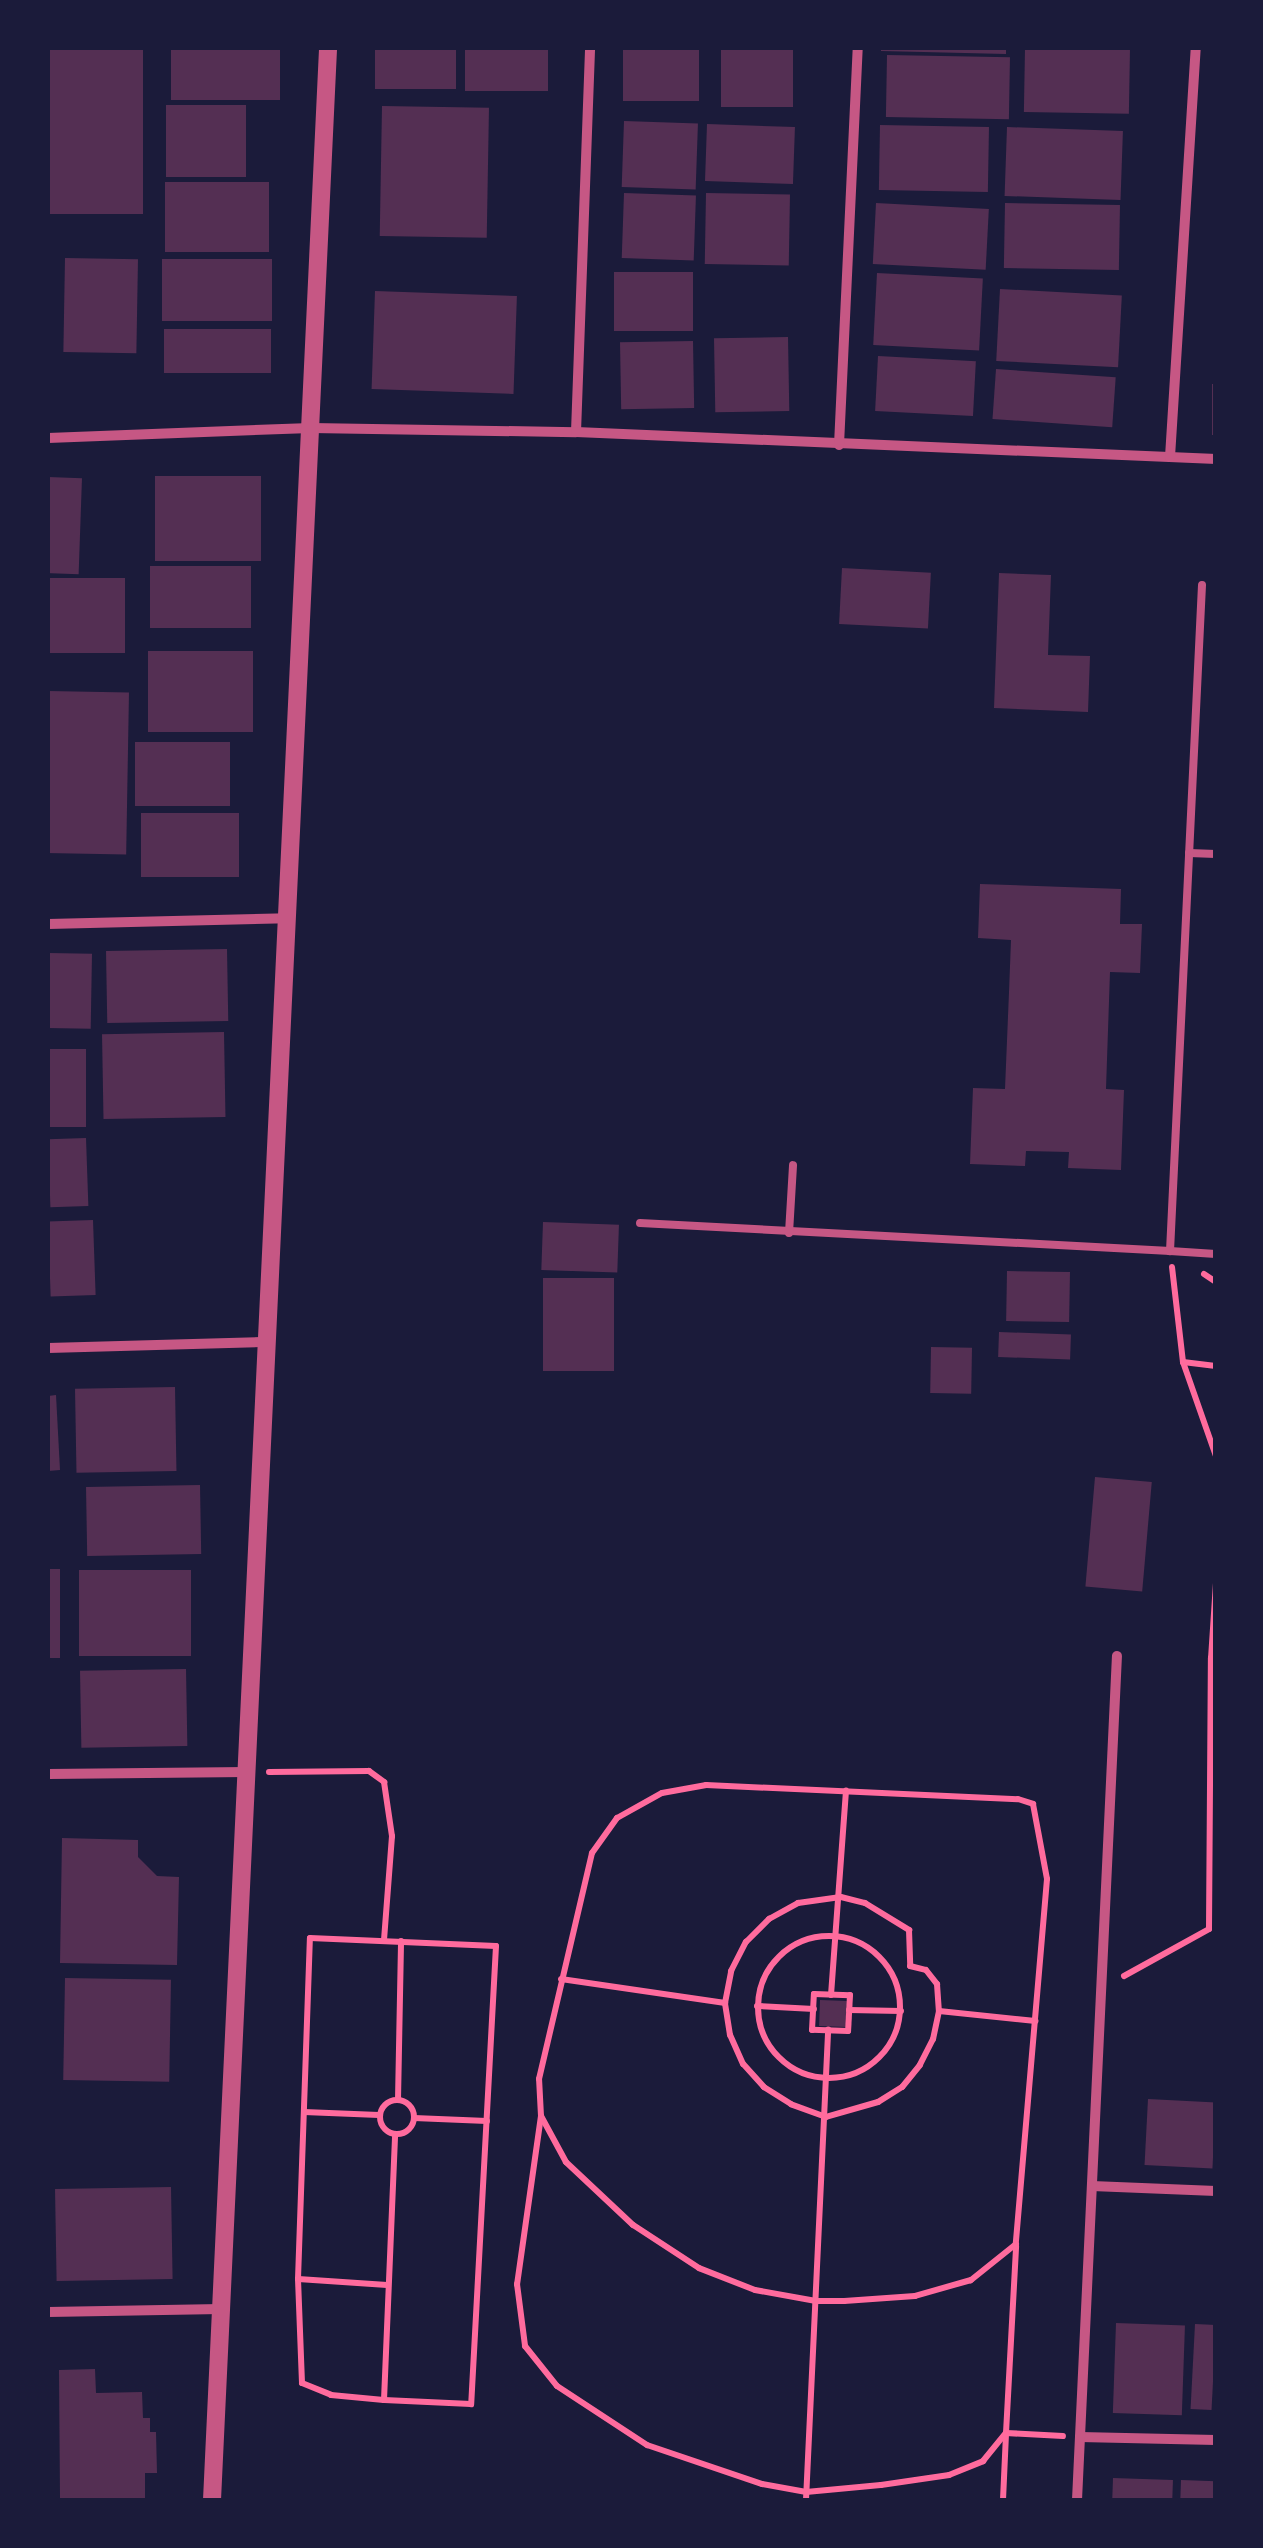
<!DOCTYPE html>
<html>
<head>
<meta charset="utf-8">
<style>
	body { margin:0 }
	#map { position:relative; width:1263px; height:2548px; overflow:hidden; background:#1b1b3a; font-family:"Fira Sans",sans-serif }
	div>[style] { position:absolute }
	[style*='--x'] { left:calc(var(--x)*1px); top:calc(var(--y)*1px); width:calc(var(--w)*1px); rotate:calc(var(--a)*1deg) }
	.building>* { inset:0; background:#542f53; transform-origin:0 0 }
	.path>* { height:6px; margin:-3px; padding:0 3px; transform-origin:3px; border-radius:3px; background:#ff6b9d }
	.path>.ring { margin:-3px; padding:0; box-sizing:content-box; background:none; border:6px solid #ff6b9d; border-radius:50% }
	.service>* { height:8px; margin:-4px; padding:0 4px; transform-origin:4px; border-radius:4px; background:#c65784 }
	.minor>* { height:10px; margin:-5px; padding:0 5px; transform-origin:5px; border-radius:5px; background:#c65784 }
	.tertiary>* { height:18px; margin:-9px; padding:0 9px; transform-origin:9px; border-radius:9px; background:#c65784 }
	span { translate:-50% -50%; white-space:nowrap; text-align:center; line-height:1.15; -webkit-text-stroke:8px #1b1b3a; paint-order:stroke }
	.frame { position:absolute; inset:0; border:50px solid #1b1b3a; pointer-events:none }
</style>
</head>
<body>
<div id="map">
	<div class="building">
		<i style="left:50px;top:48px;width:93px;height:166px"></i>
		<i style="left:171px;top:48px;width:109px;height:52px"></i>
		<i style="left:375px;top:48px;width:81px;height:41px"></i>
		<i style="left:465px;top:48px;width:83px;height:43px"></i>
		<i style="left:623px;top:48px;width:76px;height:53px"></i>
		<i style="left:721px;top:48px;width:72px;height:59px"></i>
		<i style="clip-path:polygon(881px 48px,1006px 48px,1006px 54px,881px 51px)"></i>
		<i style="left:1025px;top:48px;width:105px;height:64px;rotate:1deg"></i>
		<i style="left:887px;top:55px;width:123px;height:62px;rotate:1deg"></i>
		<i style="left:166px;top:105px;width:80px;height:72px"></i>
		<i style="left:382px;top:106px;width:107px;height:130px;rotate:1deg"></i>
		<i style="left:624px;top:121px;width:74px;height:66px;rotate:2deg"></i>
		<i style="left:707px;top:124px;width:88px;height:57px;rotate:2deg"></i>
		<i style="left:880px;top:125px;width:109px;height:65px;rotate:1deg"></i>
		<i style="left:1007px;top:127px;width:116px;height:69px;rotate:2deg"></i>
		<i style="left:165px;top:182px;width:104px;height:70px"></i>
		<i style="left:624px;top:193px;width:72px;height:65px;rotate:2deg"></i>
		<i style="left:706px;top:193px;width:84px;height:71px;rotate:1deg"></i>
		<i style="left:876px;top:203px;width:113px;height:61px;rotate:3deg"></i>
		<i style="left:1005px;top:203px;width:115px;height:65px;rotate:1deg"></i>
		<i style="left:65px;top:258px;width:73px;height:94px;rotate:1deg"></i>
		<i style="left:162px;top:259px;width:110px;height:62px"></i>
		<i style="left:614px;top:272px;width:79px;height:59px"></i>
		<i style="left:877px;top:273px;width:106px;height:72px;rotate:3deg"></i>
		<i style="left:1000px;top:289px;width:122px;height:72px;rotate:3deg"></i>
		<i style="left:375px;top:291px;width:142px;height:98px;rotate:2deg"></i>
		<i style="left:164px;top:329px;width:107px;height:44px"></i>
		<i style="left:788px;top:337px;width:74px;height:74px;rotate:89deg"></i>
		<i style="left:693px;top:341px;width:67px;height:73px;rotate:89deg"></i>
		<i style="left:878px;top:356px;width:98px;height:55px;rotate:3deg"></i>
		<i style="left:996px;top:369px;width:120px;height:50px;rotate:4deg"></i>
		<i style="left:1212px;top:384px;width:4px;height:51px"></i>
		<i style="left:155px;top:476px;width:106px;height:85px"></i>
		<i style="left:48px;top:477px;width:34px;height:96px;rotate:2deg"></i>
		<i style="left:150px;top:566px;width:101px;height:62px"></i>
		<i style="left:842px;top:568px;width:89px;height:56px;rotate:3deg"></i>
		<i style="clip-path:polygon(999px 573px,1051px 575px,1048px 655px,1090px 656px,1088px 712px,994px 708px)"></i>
		<i style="left:48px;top:578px;width:77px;height:75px"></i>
		<i style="left:253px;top:651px;width:81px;height:105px;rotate:90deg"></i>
		<i style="left:48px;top:691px;width:81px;height:162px;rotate:1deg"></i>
		<i style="left:135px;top:742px;width:95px;height:64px"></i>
		<i style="left:141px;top:813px;width:98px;height:64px"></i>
		<i style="clip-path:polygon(980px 884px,1121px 889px,1120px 924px,1142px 924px,1140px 973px,1110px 972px,1106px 1089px,1124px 1090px,1121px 1170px,1068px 1168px,1069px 1152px,1026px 1151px,1025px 1166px,970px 1164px,973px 1088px,1005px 1089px,1009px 992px,1011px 940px,978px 938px)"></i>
		<i style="left:227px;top:949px;width:72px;height:121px;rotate:89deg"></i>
		<i style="left:48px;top:953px;width:44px;height:75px;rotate:1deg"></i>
		<i style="left:224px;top:1032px;width:85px;height:122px;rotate:89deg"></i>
		<i style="left:48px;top:1049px;width:38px;height:78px"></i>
		<i style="left:86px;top:1138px;width:68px;height:38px;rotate:88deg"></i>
		<i style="left:93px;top:1220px;width:75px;height:45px;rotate:88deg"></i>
		<i style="left:543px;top:1222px;width:76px;height:48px;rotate:2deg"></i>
		<i style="left:1007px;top:1271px;width:63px;height:50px;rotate:1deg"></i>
		<i style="left:543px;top:1278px;width:71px;height:93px"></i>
		<i style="left:999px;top:1332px;width:72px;height:25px;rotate:2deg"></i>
		<i style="left:931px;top:1347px;width:41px;height:46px;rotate:1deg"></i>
		<i style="left:175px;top:1387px;width:84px;height:100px;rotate:89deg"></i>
		<i style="clip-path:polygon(56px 1395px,60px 1470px,48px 1471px,48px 1396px)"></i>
		<i style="left:1095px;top:1477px;width:57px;height:110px;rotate:5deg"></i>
		<i style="left:200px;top:1485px;width:69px;height:114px;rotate:89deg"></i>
		<i style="left:48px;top:1569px;width:12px;height:89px"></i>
		<i style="left:191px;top:1570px;width:86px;height:112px;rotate:90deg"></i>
		<i style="left:186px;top:1669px;width:77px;height:106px;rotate:89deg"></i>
		<i style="clip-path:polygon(62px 1838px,138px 1840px,138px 1857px,157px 1876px,179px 1877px,177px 1965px,60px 1963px)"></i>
		<i style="left:65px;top:1978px;width:106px;height:102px;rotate:1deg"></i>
		<i style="left:820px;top:2000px;width:27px;height:26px;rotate:2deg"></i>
		<i style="left:1148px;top:2099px;width:68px;height:66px;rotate:3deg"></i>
		<i style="left:171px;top:2187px;width:92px;height:116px;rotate:89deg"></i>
		<i style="left:1116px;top:2323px;width:69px;height:90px;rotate:2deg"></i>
		<i style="left:1195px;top:2324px;width:21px;height:85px;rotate:3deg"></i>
		<i style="clip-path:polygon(95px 2369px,96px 2393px,142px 2392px,143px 2418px,150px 2418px,150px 2432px,156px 2432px,157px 2473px,145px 2473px,145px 2499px,60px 2500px,59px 2370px)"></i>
		<i style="left:1113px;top:2478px;width:60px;height:22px;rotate:2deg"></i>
		<i style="left:1181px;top:2480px;width:35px;height:20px;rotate:2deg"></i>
	</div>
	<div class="path">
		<i style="--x:1172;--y:1267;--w:96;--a:83.4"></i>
		<i style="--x:1183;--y:1362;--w:100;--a:70.7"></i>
		<i style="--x:1204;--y:1274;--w:14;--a:34"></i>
		<i style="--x:1183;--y:1362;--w:33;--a:7"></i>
		<i style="--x:1216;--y:1583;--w:75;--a:93.8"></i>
		<i style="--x:1211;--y:1658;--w:5;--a:0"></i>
		<i style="--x:269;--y:1772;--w:100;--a:-0.6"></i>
		<i style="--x:369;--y:1771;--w:19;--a:36"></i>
		<i style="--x:384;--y:1782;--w:55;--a:81.6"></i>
		<i style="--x:392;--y:1836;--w:104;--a:94.4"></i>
		<i style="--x:706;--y:1785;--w:312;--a:2.6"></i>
		<i style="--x:1018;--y:1799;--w:16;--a:18"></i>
		<i style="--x:1033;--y:1804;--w:76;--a:79.4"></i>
		<i style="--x:1047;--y:1879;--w:366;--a:94.9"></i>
		<i style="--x:1016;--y:2244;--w:58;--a:141.3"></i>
		<i style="--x:971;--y:2280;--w:58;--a:164.1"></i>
		<i style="--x:915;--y:2296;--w:71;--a:176"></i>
		<i style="--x:844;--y:2301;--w:28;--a:180"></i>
		<i style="--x:816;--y:2301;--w:62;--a:-169.8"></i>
		<i style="--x:755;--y:2290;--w:60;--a:-158.6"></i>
		<i style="--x:699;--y:2268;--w:79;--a:-146.9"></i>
		<i style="--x:633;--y:2225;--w:92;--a:-136.8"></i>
		<i style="--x:566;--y:2162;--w:52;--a:-118.5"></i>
		<i style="--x:541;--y:2116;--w:37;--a:-93"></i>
		<i style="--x:539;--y:2079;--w:232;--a:-76.8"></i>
		<i style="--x:592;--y:1853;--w:43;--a:-54.5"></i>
		<i style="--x:617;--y:1818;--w:51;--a:-29.1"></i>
		<i style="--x:662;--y:1793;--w:45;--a:-10.3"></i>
		<i style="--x:841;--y:1897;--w:25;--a:14"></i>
		<i style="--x:865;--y:1903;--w:52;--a:31.5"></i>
		<i style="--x:909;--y:1930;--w:36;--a:88"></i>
		<i style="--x:910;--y:1966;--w:16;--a:14"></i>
		<i style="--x:926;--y:1970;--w:18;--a:52"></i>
		<i style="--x:937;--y:1984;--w:27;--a:86"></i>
		<i style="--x:939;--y:2011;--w:29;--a:102"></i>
		<i style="--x:933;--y:2039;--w:29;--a:117"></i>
		<i style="--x:920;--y:2065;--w:28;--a:129"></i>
		<i style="--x:902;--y:2087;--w:28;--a:148"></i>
		<i style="--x:878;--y:2102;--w:54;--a:163.9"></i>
		<i style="--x:826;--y:2117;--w:37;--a:-160"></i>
		<i style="--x:791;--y:2104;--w:32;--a:-148"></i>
		<i style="--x:764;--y:2087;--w:31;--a:-132"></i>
		<i style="--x:743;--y:2064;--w:32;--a:-114"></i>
		<i style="--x:730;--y:2035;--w:32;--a:-99"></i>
		<i style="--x:725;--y:2003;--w:33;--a:-79"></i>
		<i style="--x:731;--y:1971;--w:33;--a:-63"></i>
		<i style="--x:746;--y:1942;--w:33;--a:-45"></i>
		<i style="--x:769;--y:1919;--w:33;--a:-29"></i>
		<i style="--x:798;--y:1903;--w:43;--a:-7.9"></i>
		<i class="ring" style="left:758px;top:1936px;width:136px;height:136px"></i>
		<i style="--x:1124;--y:1976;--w:97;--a:-28.9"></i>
		<i style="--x:1209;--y:1929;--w:271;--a:-89.6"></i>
		<i style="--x:561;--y:1979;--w:166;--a:8.3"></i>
		<i style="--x:814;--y:1994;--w:36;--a:2"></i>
		<i style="--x:850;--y:1995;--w:36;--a:93"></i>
		<i style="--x:848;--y:2031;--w:36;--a:-178"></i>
		<i style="--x:812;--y:2030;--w:36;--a:-87"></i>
		<i style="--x:831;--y:1995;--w:205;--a:-85.8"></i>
		<i style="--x:757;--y:2006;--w:57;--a:3"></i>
		<i style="--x:849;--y:2010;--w:52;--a:1.1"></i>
		<i style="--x:939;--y:2011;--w:97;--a:5.9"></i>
		<i class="ring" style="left:380px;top:2100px;width:28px;height:28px"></i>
		<i style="--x:398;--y:2100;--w:159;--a:-88.9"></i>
		<i style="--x:304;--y:2112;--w:75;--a:2.3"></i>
		<i style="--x:541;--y:2116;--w:170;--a:98.1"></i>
		<i style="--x:517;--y:2284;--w:63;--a:82.6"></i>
		<i style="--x:525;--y:2346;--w:51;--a:51.3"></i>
		<i style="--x:557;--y:2386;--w:108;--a:33.2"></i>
		<i style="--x:647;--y:2445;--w:121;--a:18.7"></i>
		<i style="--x:762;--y:2484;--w:45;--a:10.3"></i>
		<i style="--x:806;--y:2492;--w:75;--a:-5.3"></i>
		<i style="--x:881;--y:2485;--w:69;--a:-8.4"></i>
		<i style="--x:949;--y:2475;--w:37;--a:-22"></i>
		<i style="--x:983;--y:2461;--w:36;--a:-51"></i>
		<i style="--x:1006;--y:2433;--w:187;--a:-86.9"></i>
		<i style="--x:414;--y:2118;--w:73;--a:2.4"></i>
		<i style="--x:298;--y:2279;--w:104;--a:87.8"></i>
		<i style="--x:302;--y:2383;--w:31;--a:22"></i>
		<i style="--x:331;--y:2395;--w:53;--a:5.4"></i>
		<i style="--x:387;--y:2285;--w:89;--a:-176.1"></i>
		<i style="--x:298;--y:2279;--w:341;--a:-88"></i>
		<i style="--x:310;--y:1938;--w:186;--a:2.5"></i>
		<i style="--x:496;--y:1946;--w:459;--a:93.1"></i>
		<i style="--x:471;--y:2404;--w:87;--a:-177.4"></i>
		<i style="--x:384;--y:2400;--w:266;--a:-87.6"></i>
		<i style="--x:806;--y:2500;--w:471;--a:-87.3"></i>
		<i style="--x:1003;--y:2500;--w:67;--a:-87.4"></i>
		<i style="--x:1006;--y:2433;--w:57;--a:3"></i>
	</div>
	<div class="service">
		<i style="--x:1202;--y:585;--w:667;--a:92.75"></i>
		<i style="--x:1170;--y:1251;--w:46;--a:3.7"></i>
		<i style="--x:1189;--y:853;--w:27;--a:2"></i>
		<i style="--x:640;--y:1223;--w:531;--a:3.02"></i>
		<i style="--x:789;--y:1233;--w:68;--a:-86.6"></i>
	</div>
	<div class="minor">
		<i style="--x:576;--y:432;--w:384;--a:-87.9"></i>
		<i style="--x:48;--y:438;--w:263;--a:-2.2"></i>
		<i style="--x:311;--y:428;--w:265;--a:0.9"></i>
		<i style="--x:576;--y:432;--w:641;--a:2.42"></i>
		<i style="--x:839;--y:445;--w:397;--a:-87.3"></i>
		<i style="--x:1170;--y:457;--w:410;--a:-86.4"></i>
		<i style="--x:48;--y:924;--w:239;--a:-1.4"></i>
		<i style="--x:48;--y:1348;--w:220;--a:-1.6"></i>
		<i style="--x:48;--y:1774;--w:199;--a:-0.6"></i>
		<i style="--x:1092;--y:2186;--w:124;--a:2.3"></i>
		<i style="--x:48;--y:2312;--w:173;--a:-1"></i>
		<i style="--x:1080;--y:2437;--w:136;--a:1.3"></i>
		<i style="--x:1077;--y:2500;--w:845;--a:-87.29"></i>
	</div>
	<div class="tertiary">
		<i style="--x:212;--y:2500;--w:2455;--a:-87.29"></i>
	</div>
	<div class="frame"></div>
</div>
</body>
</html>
